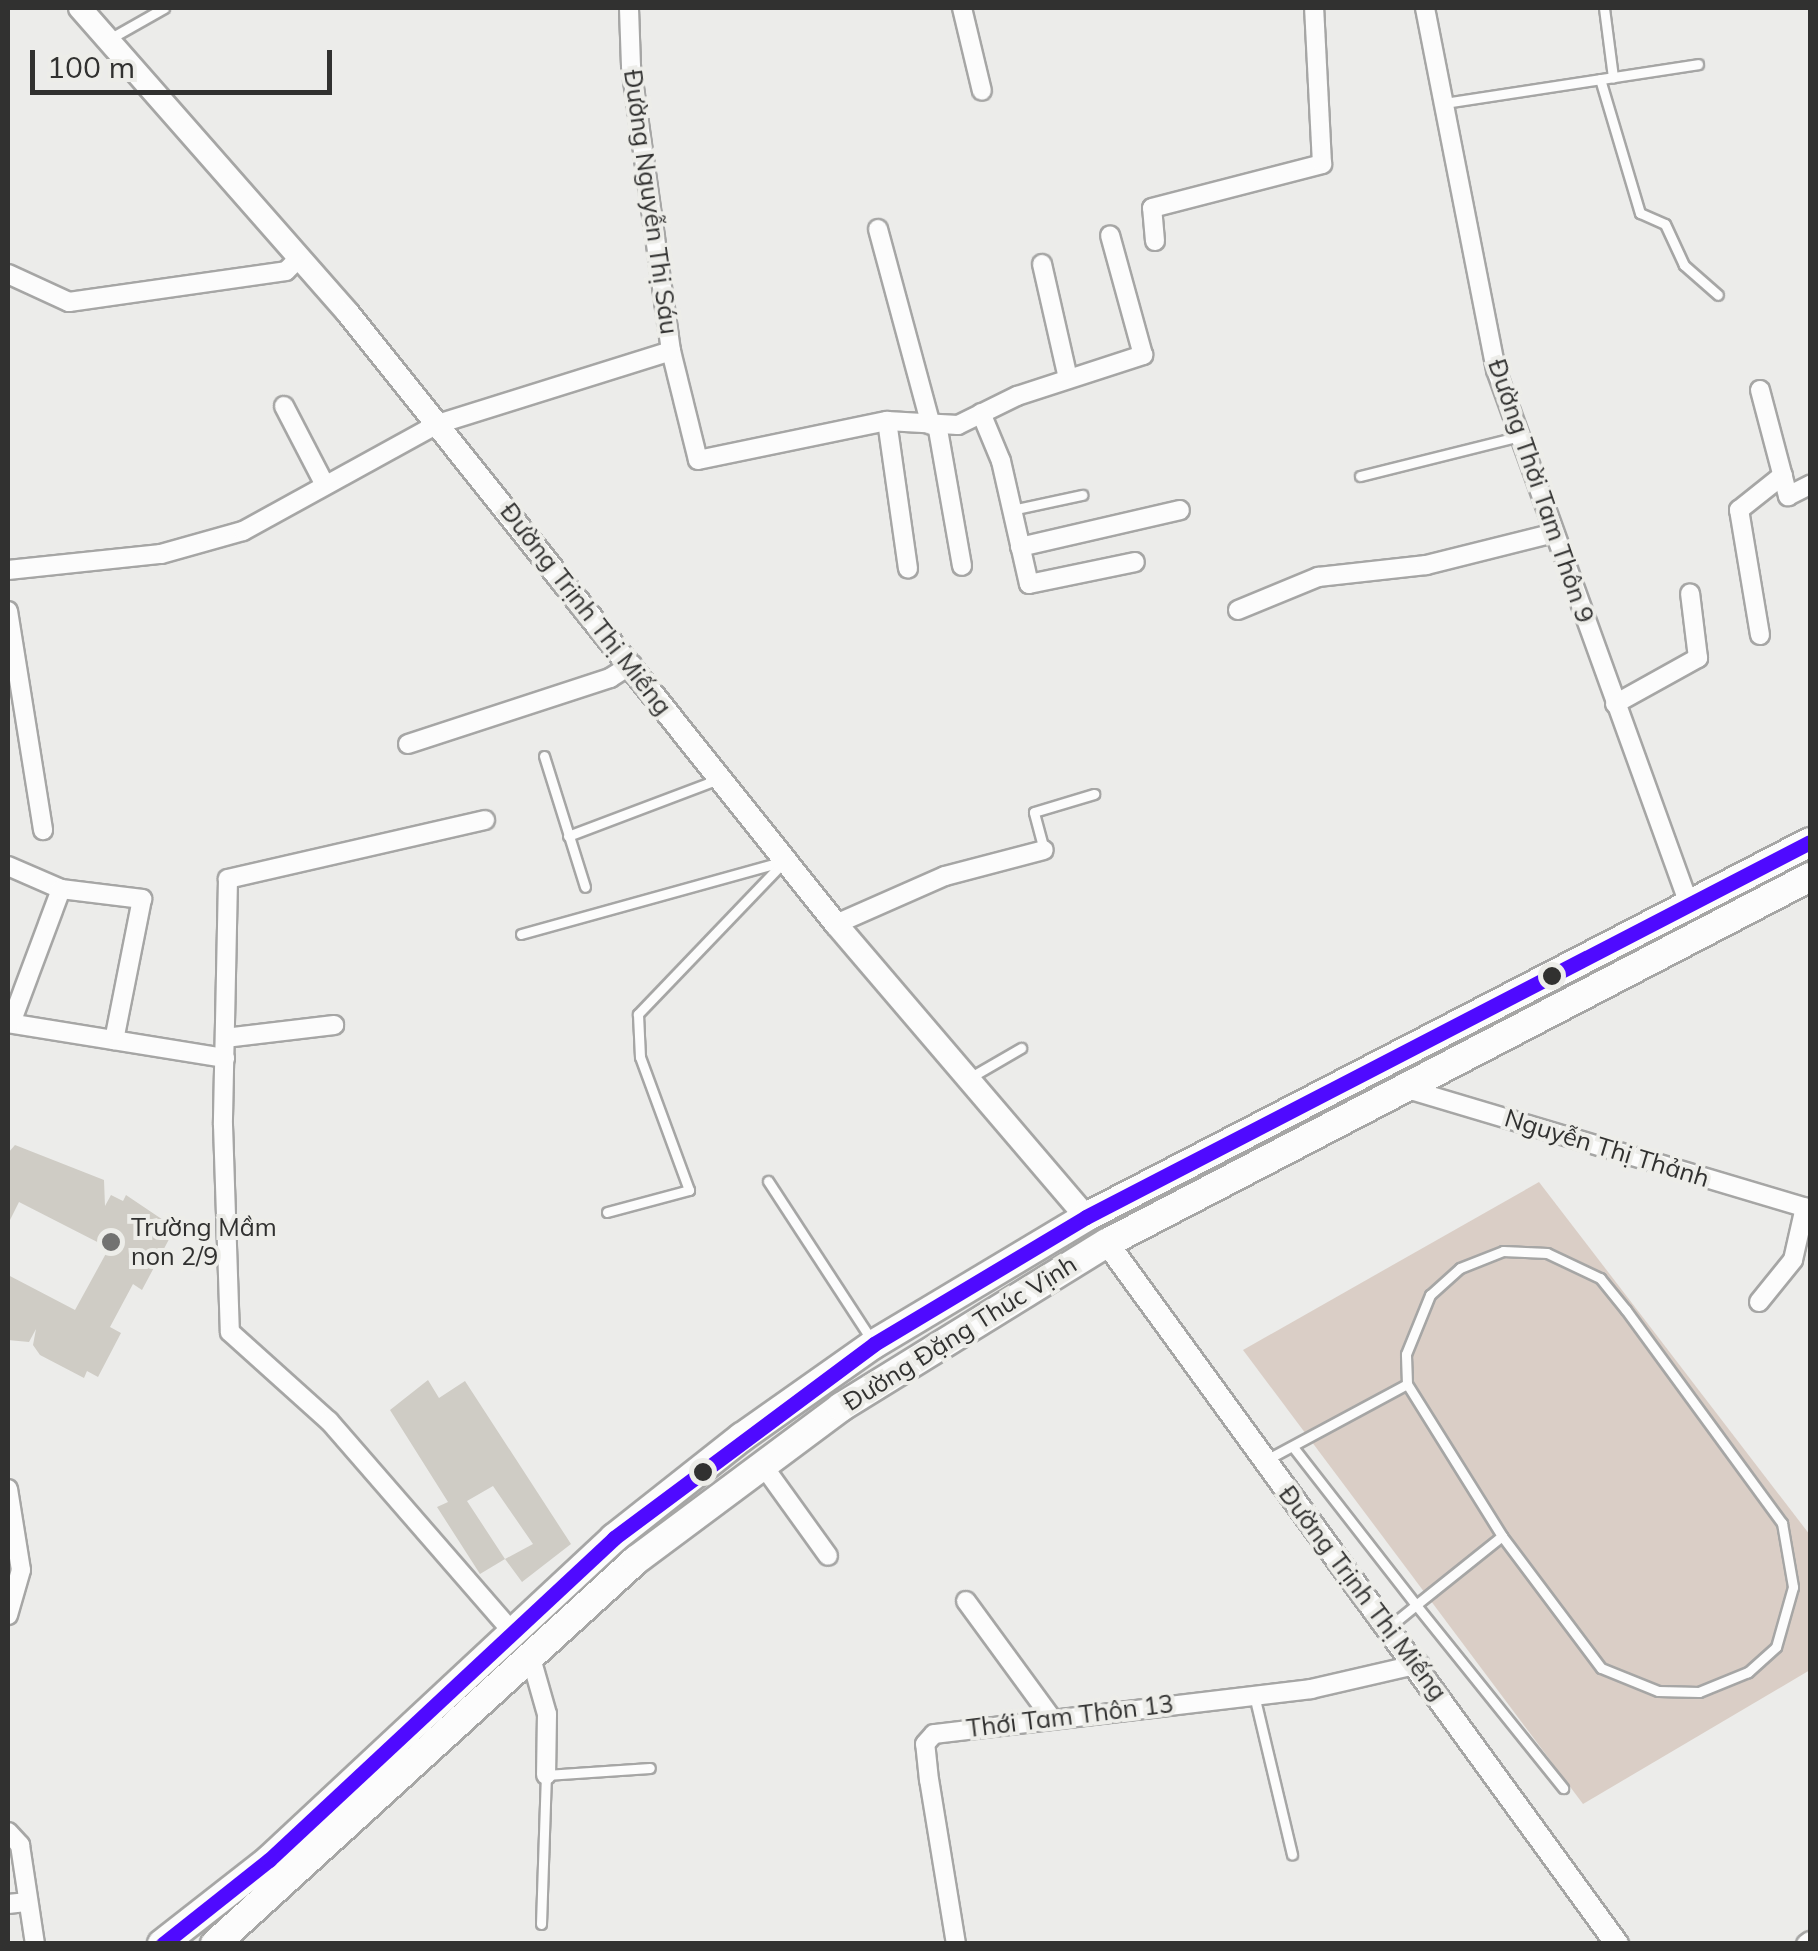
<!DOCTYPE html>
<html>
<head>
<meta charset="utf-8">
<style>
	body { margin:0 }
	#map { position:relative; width:1818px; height:1951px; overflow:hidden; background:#ececea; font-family:Mulish,sans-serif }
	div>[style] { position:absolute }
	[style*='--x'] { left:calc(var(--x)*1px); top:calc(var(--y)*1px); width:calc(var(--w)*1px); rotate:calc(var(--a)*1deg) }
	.green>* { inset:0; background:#dacec6 }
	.building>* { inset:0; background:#cfccc5 }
	.roads { filter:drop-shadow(2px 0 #a6a6a5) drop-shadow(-2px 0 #a6a6a5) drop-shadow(0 2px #a6a6a5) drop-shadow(0 -2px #a6a6a5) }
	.lane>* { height:9px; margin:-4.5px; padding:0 4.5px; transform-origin:4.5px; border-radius:4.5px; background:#fcfcfc }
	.street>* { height:18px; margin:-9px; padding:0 9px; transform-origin:9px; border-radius:9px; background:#fcfcfc }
	.secondary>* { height:22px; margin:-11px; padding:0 11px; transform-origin:11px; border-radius:11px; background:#fcfcfc }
	.primary>* { height:28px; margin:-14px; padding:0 14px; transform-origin:14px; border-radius:14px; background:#fcfcfc }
	.bus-1>* { height:15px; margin:-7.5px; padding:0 7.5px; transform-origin:7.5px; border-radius:7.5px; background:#4f0aff }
	.dots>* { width:28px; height:28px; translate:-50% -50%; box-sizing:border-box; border:5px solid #edede9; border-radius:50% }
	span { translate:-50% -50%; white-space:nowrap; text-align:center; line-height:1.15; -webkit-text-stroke:8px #edede9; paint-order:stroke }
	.street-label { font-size:25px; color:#313130 }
	.poi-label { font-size:25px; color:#313130 }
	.left { translate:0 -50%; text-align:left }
	.frame { position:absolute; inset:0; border:10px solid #313130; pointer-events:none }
	.scale { position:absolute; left:30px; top:50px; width:302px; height:45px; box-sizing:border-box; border:5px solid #313130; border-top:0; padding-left:12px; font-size:30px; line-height:35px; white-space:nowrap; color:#313130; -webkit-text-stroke:8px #edede9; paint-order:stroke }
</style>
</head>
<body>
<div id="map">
	<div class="green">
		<i style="clip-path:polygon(1539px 1182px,1810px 1535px,1810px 1670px,1583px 1804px,1243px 1350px)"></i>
	</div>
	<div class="building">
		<i style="clip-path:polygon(15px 1145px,104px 1180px,105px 1206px,111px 1195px,123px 1201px,126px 1195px,175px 1228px,142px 1290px,133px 1284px,110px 1327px,121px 1333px,98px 1377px,87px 1371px,84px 1378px,40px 1355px,33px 1345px,36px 1329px,29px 1342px,8px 1340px,8px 1275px,75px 1310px,109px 1248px,19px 1202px,8px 1224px,8px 1153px)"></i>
		<i style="clip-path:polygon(428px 1380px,439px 1398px,465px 1381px,571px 1544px,522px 1582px,505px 1559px,533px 1544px,493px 1486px,467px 1501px,505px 1559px,480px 1574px,437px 1507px,448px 1502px,390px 1410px)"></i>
	</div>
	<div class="roads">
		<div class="lane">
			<i style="--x:1604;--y:8;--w:70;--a:82.6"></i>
			<i style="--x:111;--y:38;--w:61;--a:-29.5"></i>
			<i style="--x:1600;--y:79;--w:140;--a:73.4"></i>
			<i style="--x:1640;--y:213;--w:27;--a:24"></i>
			<i style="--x:1665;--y:224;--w:45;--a:65.1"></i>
			<i style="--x:1684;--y:265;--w:45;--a:41.4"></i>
			<i style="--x:1444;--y:103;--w:257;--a:-8.7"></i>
			<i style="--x:1360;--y:476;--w:165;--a:-14"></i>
			<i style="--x:1012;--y:510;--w:72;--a:-12.1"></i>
			<i style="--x:544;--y:756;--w:137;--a:72.6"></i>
			<i style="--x:568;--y:836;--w:158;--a:-20.7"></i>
			<i style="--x:1044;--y:850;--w:39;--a:-105"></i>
			<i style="--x:1034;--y:812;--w:63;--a:-16.7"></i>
			<i style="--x:521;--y:934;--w:273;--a:-15.5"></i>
			<i style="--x:971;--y:1077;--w:58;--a:-30.1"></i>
			<i style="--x:768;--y:1181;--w:192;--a:56.9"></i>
			<i style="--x:607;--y:1212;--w:85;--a:-15"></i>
			<i style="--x:689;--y:1190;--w:142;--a:-110.2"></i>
			<i style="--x:640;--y:1057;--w:43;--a:-92.7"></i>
			<i style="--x:638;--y:1014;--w:211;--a:-46.2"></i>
			<i style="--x:1293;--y:1447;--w:200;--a:52.1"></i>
			<i style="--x:1416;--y:1605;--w:32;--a:141"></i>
			<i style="--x:1266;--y:1460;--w:160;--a:-28.3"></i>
			<i style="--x:1502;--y:1536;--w:179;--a:-122"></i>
			<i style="--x:1407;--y:1384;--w:30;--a:-92"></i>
			<i style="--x:1406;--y:1354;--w:64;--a:-67.9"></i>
			<i style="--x:1430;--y:1295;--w:40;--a:-42"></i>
			<i style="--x:1460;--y:1268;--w:46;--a:-21.6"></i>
			<i style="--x:1503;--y:1251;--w:44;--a:2.6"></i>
			<i style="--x:1547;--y:1253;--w:59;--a:25.3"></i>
			<i style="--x:1600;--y:1278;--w:41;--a:50.9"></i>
			<i style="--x:1626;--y:1310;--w:264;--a:53.8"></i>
			<i style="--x:1782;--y:1523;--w:65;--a:80.2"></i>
			<i style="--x:1793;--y:1587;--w:62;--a:105.8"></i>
			<i style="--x:1776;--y:1647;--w:38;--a:138"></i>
			<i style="--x:1748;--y:1672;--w:53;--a:157.8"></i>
			<i style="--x:1699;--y:1692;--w:41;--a:-178.6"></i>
			<i style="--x:1658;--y:1691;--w:61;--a:-158"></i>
			<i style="--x:1601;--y:1668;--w:165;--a:-126.9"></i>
			<i style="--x:1502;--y:1536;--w:110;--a:141.3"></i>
			<i style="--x:1416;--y:1605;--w:235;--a:51.2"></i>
			<i style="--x:1254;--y:1695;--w:164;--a:76.6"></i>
			<i style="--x:541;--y:1924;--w:149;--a:-88.1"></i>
			<i style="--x:546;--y:1775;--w:104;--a:-3.9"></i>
		</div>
		<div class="street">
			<i style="--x:962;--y:8;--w:85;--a:76.5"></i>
			<i style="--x:1425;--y:8;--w:369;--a:78.9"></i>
			<i style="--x:1496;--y:370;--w:568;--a:70.13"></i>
			<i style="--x:878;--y:229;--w:203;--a:74.9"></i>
			<i style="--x:1155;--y:241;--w:33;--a:-95"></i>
			<i style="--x:1152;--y:208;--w:176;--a:-14.5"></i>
			<i style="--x:1322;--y:164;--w:156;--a:-92.9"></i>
			<i style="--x:1042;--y:264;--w:117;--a:77.2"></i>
			<i style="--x:8;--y:274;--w:67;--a:24.7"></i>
			<i style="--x:69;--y:302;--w:219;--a:-8.1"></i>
			<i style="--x:286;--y:271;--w:20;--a:-45"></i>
			<i style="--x:671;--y:351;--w:112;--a:76.1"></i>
			<i style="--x:698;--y:460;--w:193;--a:-11.7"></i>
			<i style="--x:887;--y:421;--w:71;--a:3.2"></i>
			<i style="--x:958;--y:425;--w:66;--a:-26.2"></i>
			<i style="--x:1017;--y:396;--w:133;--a:-18"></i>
			<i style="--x:1143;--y:355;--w:124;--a:-105.4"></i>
			<i style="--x:1760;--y:390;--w:110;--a:75.2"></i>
			<i style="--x:1788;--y:496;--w:25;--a:-27"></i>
			<i style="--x:284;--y:406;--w:89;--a:62.6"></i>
			<i style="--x:981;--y:413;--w:52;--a:67.4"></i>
			<i style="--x:1001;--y:461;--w:126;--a:77.2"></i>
			<i style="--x:1029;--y:584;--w:108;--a:-11.7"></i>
			<i style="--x:887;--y:421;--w:149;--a:81.9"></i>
			<i style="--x:937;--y:424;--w:144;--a:80"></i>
			<i style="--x:1020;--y:547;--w:164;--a:-13"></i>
			<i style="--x:8;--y:570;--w:154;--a:-6"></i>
			<i style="--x:161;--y:554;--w:85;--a:-15.7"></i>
			<i style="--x:243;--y:531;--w:222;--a:-28.8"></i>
			<i style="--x:438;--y:424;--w:244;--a:-17.4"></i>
			<i style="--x:671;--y:351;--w:288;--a:-98"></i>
			<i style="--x:631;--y:66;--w:58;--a:-92"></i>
			<i style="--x:1238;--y:610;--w:87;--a:-22.4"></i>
			<i style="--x:1318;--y:577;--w:109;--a:-6.3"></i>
			<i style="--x:1426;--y:565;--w:132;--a:-14"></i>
			<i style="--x:8;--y:611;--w:222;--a:80.9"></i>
			<i style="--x:1760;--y:635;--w:127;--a:-99.5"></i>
			<i style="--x:1739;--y:510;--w:56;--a:-38.5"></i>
			<i style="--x:1615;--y:704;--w:95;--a:-29"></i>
			<i style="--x:1698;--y:658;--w:65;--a:-97"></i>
			<i style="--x:408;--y:744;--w:213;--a:-18.1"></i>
			<i style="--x:610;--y:678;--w:26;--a:-32"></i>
			<i style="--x:485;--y:820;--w:264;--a:167.1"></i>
			<i style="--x:228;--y:879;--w:246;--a:91.2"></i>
			<i style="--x:223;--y:1125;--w:207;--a:88.1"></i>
			<i style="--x:230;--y:1332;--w:133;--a:42"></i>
			<i style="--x:329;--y:1421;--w:281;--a:49"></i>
			<i style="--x:8;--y:866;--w:58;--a:23.5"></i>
			<i style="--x:61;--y:889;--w:82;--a:7"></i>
			<i style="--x:142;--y:899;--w:144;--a:101.2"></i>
			<i style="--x:836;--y:924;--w:119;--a:-23.8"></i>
			<i style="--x:945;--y:876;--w:102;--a:-14.7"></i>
			<i style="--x:8;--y:1023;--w:220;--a:9.2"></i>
			<i style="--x:11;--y:1023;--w:143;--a:-69.5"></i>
			<i style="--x:225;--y:1038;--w:110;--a:-6.8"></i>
			<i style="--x:1404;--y:1088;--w:424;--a:16.6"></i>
			<i style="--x:1759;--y:1302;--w:54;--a:-51"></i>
			<i style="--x:1793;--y:1260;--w:54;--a:-77.2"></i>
			<i style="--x:762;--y:1464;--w:113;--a:54.3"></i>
			<i style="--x:8;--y:1489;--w:82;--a:80.9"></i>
			<i style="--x:21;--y:1570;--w:47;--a:106.1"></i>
			<i style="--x:966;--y:1601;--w:144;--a:53.8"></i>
			<i style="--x:531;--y:1658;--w:58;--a:74.1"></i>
			<i style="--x:547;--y:1714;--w:61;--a:90.9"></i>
			<i style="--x:8;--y:1832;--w:18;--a:47"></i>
			<i style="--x:20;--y:1845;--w:100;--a:81.4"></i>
			<i style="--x:8;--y:1904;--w:20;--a:-6"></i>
			<i style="--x:956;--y:1944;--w:166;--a:-99.3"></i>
			<i style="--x:929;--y:1780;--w:36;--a:-96"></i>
			<i style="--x:925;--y:1744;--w:13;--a:-48"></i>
			<i style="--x:934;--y:1734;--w:380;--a:-6.8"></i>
			<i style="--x:1311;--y:1689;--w:111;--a:-13"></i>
			<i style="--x:1806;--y:1944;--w:5;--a:-37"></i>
		</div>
		<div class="secondary">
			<i style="--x:80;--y:8;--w:406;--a:48.7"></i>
			<i style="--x:348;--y:313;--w:782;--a:51.39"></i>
			<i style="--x:836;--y:924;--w:385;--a:49.5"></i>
			<i style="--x:1107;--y:1243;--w:867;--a:53.96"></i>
		</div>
		<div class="primary">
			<i style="--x:162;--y:1944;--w:136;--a:-38.1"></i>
			<i style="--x:269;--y:1860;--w:472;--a:-43"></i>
			<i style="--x:614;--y:1538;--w:163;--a:-38.3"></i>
			<i style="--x:742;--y:1437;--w:161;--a:-35.2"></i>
			<i style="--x:874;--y:1344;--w:247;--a:-30.9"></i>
			<i style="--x:1086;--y:1217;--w:815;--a:-27.38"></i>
			<i style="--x:215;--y:1944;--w:570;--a:-42.37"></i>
			<i style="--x:636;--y:1560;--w:256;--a:-36.7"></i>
			<i style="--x:841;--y:1407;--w:312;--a:-31.7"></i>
			<i style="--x:1107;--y:1243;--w:793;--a:-27.5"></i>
		</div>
	</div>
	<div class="bus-1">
		<i style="--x:163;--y:1944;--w:135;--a:-38.4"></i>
		<i style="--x:269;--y:1860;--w:472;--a:-43"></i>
		<i style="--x:614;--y:1538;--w:324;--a:-36.7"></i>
		<i style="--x:874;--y:1344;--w:247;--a:-30.9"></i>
		<i style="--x:1086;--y:1217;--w:815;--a:-27.38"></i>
	</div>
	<div class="dots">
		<i style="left:1552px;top:976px;background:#313130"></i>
		<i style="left:111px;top:1242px;background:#727271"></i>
		<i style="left:703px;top:1472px;background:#313130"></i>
	</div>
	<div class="street-label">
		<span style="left:651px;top:202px;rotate:82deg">Đường Nguyễn Thị Sáu</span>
		<span style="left:1541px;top:491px;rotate:71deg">Đường Thời Tam Thôn 9</span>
		<span style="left:586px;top:609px;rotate:52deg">Đường Trịnh Thị Miếng</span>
		<span style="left:1607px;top:1148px;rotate:17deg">Nguyễn Thị Thảnh</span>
		<span style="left:960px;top:1333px;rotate:-32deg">Đường Đặng Thúc Vịnh</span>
		<span style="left:1363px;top:1593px;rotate:53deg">Đường Trịnh Thị Miếng</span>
		<span style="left:1070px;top:1716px;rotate:-7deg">Thới Tam Thôn 13</span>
	</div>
	<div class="poi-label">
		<span class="left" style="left:131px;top:1242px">Trường Mầm<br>non 2/9</span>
	</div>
	<div class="frame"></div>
	<div class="scale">100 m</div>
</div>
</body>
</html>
